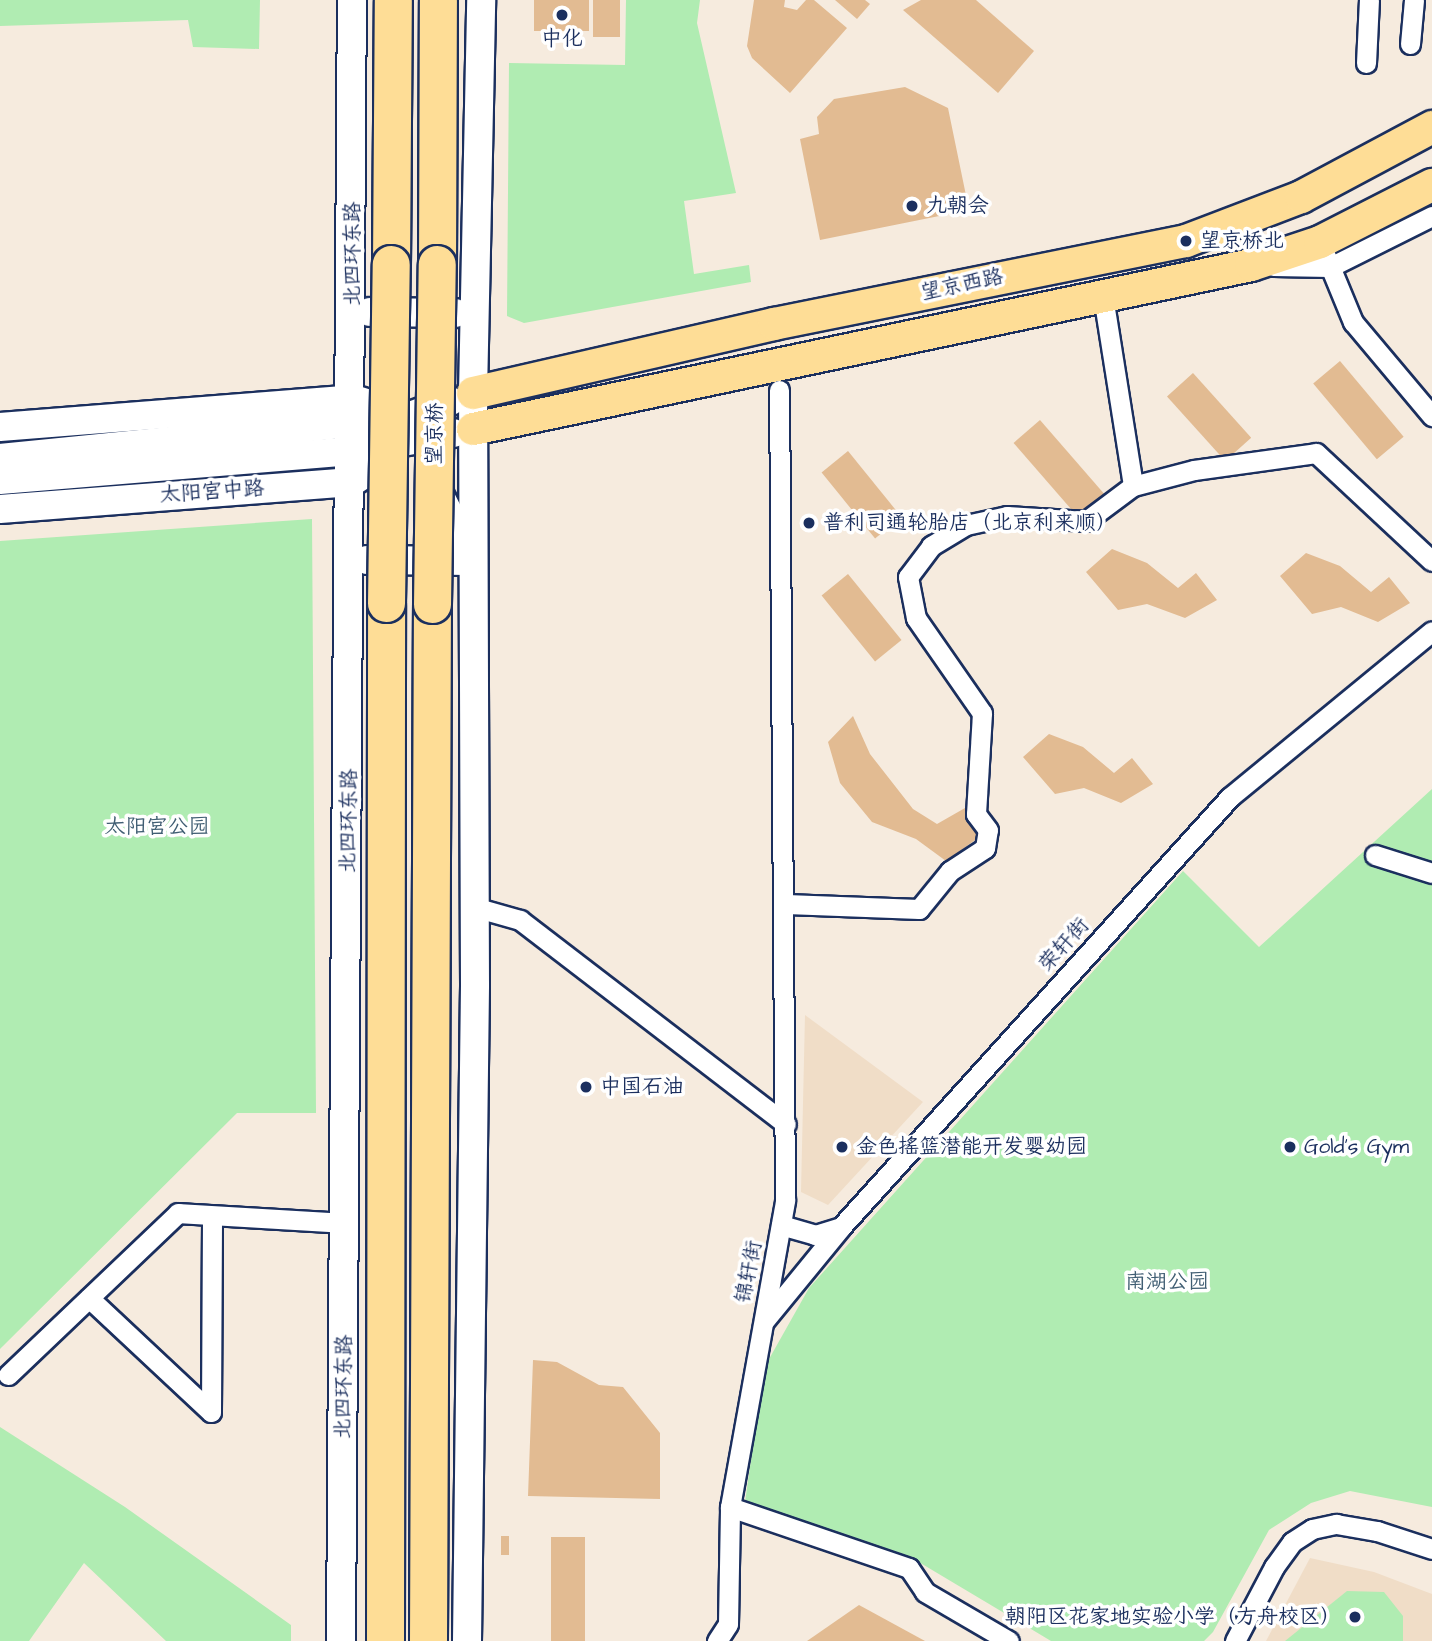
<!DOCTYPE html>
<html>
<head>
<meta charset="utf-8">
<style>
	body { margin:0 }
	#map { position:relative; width:1432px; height:1641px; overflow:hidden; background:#f6ebde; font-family:"Architects Daughter","LXGW WenKai TC",sans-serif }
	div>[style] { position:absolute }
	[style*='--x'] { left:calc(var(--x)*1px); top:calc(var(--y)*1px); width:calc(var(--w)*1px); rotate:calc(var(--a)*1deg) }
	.built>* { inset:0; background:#f0ddc7 }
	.green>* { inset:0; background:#b0ecb2 }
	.building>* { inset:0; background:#e2bb92; transform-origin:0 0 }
	.roads { filter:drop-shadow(2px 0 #1b2f5e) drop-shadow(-2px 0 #1b2f5e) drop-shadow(0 2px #1b2f5e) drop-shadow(0 -2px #1b2f5e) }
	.street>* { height:19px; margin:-9.5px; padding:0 9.5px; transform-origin:9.5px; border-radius:9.5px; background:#fff }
	.secondary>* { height:28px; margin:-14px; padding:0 14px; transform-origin:14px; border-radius:14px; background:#fff }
	.primary>* { height:32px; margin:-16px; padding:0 16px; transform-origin:16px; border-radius:16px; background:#fedd96 }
	.highway>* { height:37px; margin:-18.5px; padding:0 18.5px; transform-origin:18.5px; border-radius:18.5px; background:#fedd96 }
	.bridges { filter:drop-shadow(2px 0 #1b2f5e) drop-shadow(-2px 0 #1b2f5e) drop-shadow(0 2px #1b2f5e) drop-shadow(0 -2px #1b2f5e) }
	.highway-bridge>* { height:37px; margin:-18.5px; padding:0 18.5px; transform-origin:18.5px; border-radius:18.5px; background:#fedd96 }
	.dots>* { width:19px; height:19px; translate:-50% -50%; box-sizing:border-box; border:4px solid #fff; border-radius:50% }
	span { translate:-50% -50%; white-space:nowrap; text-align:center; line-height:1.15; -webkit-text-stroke:7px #fff; paint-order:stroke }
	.poi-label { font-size:21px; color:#1b2f5e }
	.left { translate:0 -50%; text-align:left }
	.right { translate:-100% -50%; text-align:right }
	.street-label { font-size:21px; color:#1b2f5e }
	.park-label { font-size:21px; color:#405e73 }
</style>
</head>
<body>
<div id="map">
	<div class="built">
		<i style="clip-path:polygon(805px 1015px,923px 1102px,828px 1205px,801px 1192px)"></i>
		<i style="clip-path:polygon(1310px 1558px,1374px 1572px,1432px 1594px,1432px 1641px,1266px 1641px)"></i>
	</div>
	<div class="green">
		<i style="clip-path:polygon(0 0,260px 0,259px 49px,193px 47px,188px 20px,0 26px)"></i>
		<i style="clip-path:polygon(626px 0,700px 0,697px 23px,736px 193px,684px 201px,694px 274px,749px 265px,751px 282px,524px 323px,507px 316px,509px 63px,625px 65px)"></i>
		<i style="clip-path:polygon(312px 519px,316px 1113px,237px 1113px,0 1349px,0 541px)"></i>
		<i style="clip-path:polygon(1432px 789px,1432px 1507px,1350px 1491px,1311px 1503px,1269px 1530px,1213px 1632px,1204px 1641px,1051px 1641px,912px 1558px,745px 1502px,764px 1368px,809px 1288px,1183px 871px,1259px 947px)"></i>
		<i style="clip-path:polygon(0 1427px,125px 1507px,291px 1625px,291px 1641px,166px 1641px,84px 1563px,29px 1641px,0 1641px)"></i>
		<i style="clip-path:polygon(1347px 1591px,1384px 1592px,1403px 1616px,1403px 1641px,1285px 1641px)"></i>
	</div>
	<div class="building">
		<i style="left:534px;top:0;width:55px;height:31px"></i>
		<i style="left:593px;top:0;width:27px;height:37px"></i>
		<i style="clip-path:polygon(754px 0,785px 0,784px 7px,797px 10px,806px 0,814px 0,847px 28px,790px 93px,752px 58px,747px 46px)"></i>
		<i style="clip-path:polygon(835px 0,865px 0,870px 4px,857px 19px)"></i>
		<i style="clip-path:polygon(921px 0,976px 0,1034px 51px,998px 93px,903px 10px)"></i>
		<i style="clip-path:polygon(905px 87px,948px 108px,969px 210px,820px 240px,800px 139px,819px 134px,817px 117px,834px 99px)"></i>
		<i style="left:1340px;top:361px;width:99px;height:35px;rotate:50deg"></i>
		<i style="left:1193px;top:373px;width:87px;height:35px;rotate:48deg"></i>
		<i style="left:1040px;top:420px;width:98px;height:35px;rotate:49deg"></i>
		<i style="left:848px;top:451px;width:85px;height:34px;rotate:51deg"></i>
		<i style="clip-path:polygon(1112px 549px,1147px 563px,1178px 588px,1196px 573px,1217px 600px,1185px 618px,1147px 604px,1118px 610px,1086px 572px)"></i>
		<i style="clip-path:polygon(1306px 553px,1340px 566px,1371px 592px,1389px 577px,1410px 603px,1378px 622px,1341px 607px,1312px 614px,1280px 576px)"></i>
		<i style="left:848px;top:574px;width:85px;height:34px;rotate:51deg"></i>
		<i style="clip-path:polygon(853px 716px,870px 754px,913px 809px,937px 824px,965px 808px,982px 835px,946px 861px,916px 839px,872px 822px,840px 783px,828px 742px)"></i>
		<i style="clip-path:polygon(1049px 734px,1083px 747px,1114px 773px,1132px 758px,1153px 784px,1121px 803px,1084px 788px,1055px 794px,1023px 757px)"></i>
		<i style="clip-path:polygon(533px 1360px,557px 1362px,599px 1385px,623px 1387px,660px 1433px,660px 1499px,528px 1496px)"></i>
		<i style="left:501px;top:1536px;width:8px;height:19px"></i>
		<i style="left:551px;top:1537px;width:34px;height:104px"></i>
		<i style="clip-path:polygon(859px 1605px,925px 1641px,807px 1641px)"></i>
	</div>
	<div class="roads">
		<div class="street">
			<i style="--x:1410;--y:44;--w:44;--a:-84.8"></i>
			<i style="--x:1366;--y:63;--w:63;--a:-87.3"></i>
			<i style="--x:1320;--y:242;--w:87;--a:67.6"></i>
			<i style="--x:1353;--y:322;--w:123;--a:50"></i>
			<i style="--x:1273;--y:266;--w:57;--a:1"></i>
			<i style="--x:1330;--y:267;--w:114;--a:-26.6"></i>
			<i style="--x:1103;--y:296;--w:192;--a:81"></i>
			<i style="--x:1375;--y:855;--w:60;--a:17.5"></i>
			<i style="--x:786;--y:904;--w:133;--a:2.2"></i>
			<i style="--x:919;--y:909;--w:49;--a:-50.8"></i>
			<i style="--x:950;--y:871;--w:42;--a:-33.3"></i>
			<i style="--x:985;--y:848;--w:18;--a:-81"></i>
			<i style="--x:988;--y:830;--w:20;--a:-127"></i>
			<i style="--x:976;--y:814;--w:101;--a:-86.6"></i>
			<i style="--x:982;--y:713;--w:116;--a:-124.8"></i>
			<i style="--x:916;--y:618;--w:42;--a:-101"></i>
			<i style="--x:908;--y:577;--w:39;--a:-53"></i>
			<i style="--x:931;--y:546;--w:41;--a:-31"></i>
			<i style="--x:966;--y:525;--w:42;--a:-12.4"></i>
			<i style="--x:1007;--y:516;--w:79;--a:3.6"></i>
			<i style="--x:1086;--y:521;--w:59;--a:-36.7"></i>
			<i style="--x:1133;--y:486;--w:63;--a:-14.7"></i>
			<i style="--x:1194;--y:470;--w:123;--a:-7.9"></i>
			<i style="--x:1316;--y:453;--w:158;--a:43"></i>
			<i style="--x:474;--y:907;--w:48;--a:15.8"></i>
			<i style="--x:520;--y:920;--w:335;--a:37.5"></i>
			<i style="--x:781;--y:1225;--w:35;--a:16"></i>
			<i style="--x:815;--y:1235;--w:27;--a:-17"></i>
			<i style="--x:89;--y:1298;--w:167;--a:43.1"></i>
			<i style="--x:211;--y:1412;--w:194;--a:-89.7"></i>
			<i style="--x:765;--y:1320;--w:120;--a:-50.7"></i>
			<i style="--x:841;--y:1227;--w:580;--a:-47.87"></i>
			<i style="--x:1230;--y:797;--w:261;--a:-39.4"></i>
			<i style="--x:8;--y:1375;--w:235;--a:-43.6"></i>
			<i style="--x:178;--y:1213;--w:167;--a:3.4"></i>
			<i style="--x:730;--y:1507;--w:189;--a:18.8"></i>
			<i style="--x:909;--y:1568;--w:29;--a:56"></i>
			<i style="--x:925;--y:1592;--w:97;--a:30.3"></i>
			<i style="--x:717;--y:1641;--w:20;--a:-57"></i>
			<i style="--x:728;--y:1624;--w:117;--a:-89"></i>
			<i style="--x:730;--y:1507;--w:312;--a:-79.8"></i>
			<i style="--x:785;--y:1200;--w:810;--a:-90.42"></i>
			<i style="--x:1235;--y:1641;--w:84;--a:-62.2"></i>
			<i style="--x:1274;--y:1567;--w:31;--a:-54"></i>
			<i style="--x:1292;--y:1542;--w:24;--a:-33"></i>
			<i style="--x:1312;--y:1529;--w:25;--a:-12"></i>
			<i style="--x:1336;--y:1524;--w:42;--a:9.7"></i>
			<i style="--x:1377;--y:1531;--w:58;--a:18.1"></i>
		</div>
		<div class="secondary">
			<i style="--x:370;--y:312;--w:85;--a:0.7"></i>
			<i style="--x:0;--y:427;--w:354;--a:-4.5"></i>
			<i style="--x:353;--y:399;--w:17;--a:17"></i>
			<i style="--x:0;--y:458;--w:355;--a:-5.7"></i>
			<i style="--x:353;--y:423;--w:61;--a:-7.6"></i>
			<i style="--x:413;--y:415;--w:40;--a:-20.2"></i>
			<i style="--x:0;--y:480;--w:353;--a:-4.7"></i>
			<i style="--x:352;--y:451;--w:103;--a:-10.1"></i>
			<i style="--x:0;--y:509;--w:353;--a:-4.4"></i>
			<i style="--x:352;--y:482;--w:17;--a:-33"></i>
			<i style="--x:367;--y:560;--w:106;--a:0.5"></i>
			<i style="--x:473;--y:561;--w:84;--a:-116.9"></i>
			<i style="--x:341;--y:1641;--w:1641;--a:-89.62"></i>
			<i style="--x:467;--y:1641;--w:656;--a:-89.3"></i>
			<i style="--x:475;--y:985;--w:592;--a:-90.19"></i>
			<i style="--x:473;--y:393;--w:393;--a:-88.8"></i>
		</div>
		<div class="primary">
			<i style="--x:473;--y:393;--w:309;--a:-12.9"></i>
			<i style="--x:774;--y:324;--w:420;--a:-11.4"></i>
			<i style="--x:1186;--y:241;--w:123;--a:-20.9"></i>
			<i style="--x:1301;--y:197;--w:149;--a:-28.1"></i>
			<i style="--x:473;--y:429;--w:795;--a:-11.9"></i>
			<i style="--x:1251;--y:265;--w:73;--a:-18.4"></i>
			<i style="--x:1320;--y:242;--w:126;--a:-27"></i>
		</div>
		<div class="highway">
			<i style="--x:391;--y:264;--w:264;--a:-89.6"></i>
			<i style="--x:437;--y:264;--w:264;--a:-89.8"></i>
			<i style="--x:385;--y:1641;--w:1038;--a:-89.94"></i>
			<i style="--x:428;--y:1641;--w:1037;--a:-89.78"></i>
		</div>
	</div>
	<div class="bridges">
		<div class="highway-bridge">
			<i style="--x:386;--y:603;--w:339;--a:-89.2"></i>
			<i style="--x:432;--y:604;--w:340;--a:-89.2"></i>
		</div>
	</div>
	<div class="dots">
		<i style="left:562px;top:15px;background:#1b2f5e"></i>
		<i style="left:912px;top:206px;background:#1b2f5e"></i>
		<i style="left:1186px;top:241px;background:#1b2f5e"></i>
		<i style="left:809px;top:523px;background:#1b2f5e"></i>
		<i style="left:586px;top:1087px;background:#1b2f5e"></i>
		<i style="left:842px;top:1147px;background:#1b2f5e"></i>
		<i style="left:1290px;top:1147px;background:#1b2f5e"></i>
		<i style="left:1355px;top:1617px;background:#1b2f5e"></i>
	</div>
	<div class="poi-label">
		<span style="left:562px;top:39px">中化</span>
		<span class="left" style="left:926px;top:206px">九朝会</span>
		<span class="left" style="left:1200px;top:241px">望京桥北</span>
		<span class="left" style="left:823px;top:523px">普利司通轮胎店（北京利来顺）</span>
		<span class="left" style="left:600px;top:1087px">中国石油</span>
		<span class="left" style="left:856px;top:1147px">金色摇篮潜能开发婴幼园</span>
		<span class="left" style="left:1304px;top:1147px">Gold's Gym</span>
		<span class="right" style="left:1341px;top:1617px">朝阳区花家地实验小学（方舟校区）</span>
	</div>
	<div class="street-label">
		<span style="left:353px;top:254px;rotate:-90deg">北四环东路</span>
		<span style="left:962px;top:285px;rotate:-12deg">望京西路</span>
		<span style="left:435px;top:434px;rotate:-89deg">望京桥</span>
		<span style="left:212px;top:492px;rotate:-4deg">太阳宫中路</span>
		<span style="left:349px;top:821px;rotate:-89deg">北四环东路</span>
		<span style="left:1064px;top:945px;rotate:-48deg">荣轩街</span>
		<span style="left:749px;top:1272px;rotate:-79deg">锦轩街</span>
		<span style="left:344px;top:1387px;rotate:-89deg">北四环东路</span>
	</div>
	<div class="park-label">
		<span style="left:157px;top:827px">太阳宫公园</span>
		<span style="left:1167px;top:1282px">南湖公园</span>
	</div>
</div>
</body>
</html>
